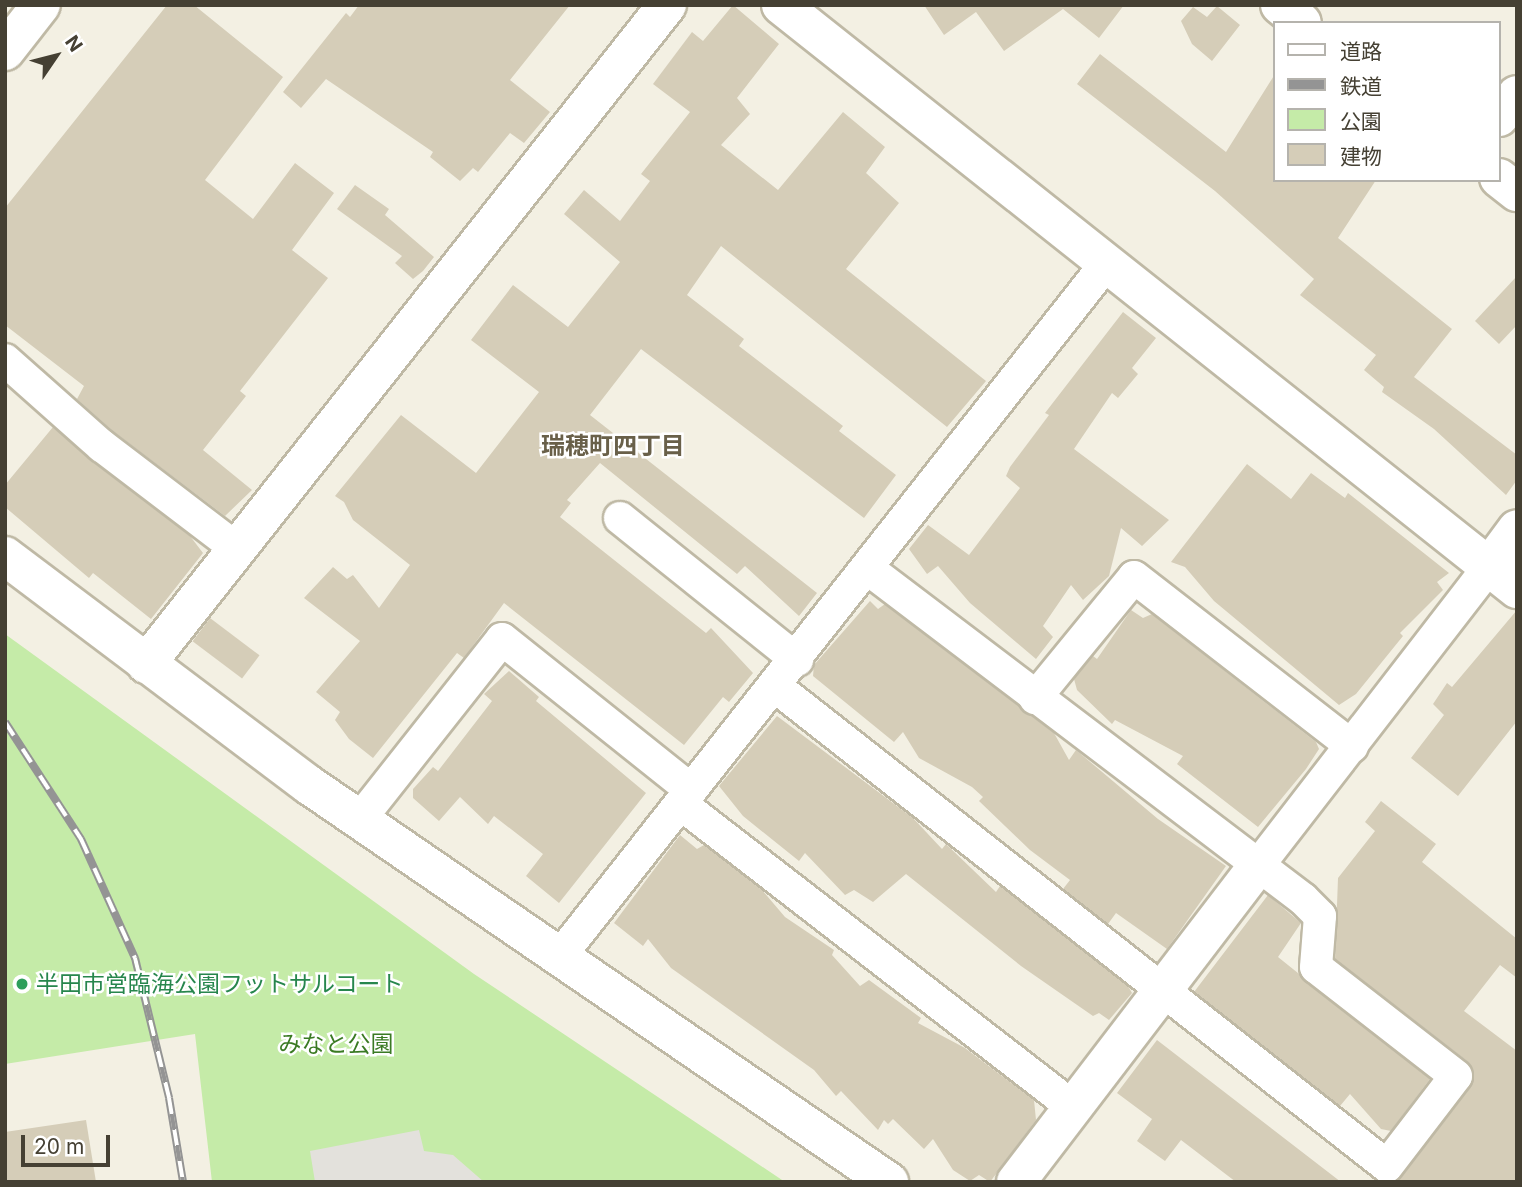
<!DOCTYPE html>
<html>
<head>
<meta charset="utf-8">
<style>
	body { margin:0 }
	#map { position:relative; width:1522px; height:1187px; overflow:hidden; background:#f3f0e3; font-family:Inter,"Noto Sans JP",sans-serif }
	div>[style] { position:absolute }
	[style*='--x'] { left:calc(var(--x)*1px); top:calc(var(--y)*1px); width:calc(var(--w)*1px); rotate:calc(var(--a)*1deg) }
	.green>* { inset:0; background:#c5eba8 }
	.parking>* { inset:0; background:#e3e1dc }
	.building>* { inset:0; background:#d5cdb8; transform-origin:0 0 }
	.roads { filter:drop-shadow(2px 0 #bfb9a5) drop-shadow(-2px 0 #bfb9a5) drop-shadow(0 2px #bfb9a5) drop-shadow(0 -2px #bfb9a5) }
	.minor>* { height:32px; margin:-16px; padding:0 16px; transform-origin:16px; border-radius:16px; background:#fff }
	.tertiary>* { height:38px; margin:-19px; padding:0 19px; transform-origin:19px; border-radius:19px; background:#fff }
	.rail>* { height:8px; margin-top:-4px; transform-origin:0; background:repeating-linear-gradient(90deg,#fff 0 16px,#949494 0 32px); box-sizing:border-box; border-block:2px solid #949494 }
	.dots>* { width:19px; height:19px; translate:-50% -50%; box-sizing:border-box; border:4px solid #fff; border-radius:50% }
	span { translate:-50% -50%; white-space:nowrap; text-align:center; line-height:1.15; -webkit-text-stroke:5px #fff; paint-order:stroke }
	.leisure-label { font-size:23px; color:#27864d }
	.left { translate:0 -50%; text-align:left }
	.park-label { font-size:23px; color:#3a7a23 }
	.neighbourhood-label { font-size:24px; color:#696049; font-weight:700 }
	.frame { position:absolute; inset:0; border:7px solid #454033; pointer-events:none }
	.legend { position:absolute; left:1273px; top:21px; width:228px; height:161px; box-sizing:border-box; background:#fff; border:2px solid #b5b3ad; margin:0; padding:9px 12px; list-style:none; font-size:21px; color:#454033 }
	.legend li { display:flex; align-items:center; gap:14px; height:35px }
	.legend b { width:35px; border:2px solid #b5b3ad }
	.north { position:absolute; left:21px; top:21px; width:70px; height:70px; -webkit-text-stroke:5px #fff; paint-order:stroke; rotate:55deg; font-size:19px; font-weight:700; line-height:28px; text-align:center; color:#454033 }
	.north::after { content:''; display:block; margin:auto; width:24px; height:32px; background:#454033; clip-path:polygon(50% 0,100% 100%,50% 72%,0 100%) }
	.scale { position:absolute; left:21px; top:1135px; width:89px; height:32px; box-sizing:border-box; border:4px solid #454033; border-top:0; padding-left:9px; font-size:21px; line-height:24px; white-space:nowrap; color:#454033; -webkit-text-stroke:5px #fff; paint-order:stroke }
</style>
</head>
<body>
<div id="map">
	<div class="green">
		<i style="clip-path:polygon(5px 634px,474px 974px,785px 1182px,212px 1182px,195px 1034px,5px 1064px)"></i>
	</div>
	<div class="parking">
		<i style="clip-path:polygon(419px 1130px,424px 1151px,453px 1155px,484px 1182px,315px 1182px,310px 1151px)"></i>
	</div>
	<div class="building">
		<i style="clip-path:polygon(167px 5px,194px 5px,283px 77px,205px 180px,253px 219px,295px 163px,334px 193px,292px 250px,328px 278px,240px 391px,246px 396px,203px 450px,252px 490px,225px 516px,114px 432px,77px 399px,84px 386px,5px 325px,5px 208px)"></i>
		<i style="clip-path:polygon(359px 5px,570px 5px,510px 80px,550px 112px,524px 143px,510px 133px,478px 172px,473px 168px,460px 181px,430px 157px,433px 152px,326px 79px,301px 108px,283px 92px,346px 13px,350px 17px)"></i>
		<i style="clip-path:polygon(733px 5px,779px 44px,737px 98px,750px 114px,721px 145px,778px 190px,843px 112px,885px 147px,866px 173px,899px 203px,846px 269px,986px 381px,947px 427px,721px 246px,687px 295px,744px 339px,739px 346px,843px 426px,839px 431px,896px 475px,864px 518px,641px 349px,590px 415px,817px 593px,799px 616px,745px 566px,737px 574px,600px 463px,567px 500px,571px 503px,560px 517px,706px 633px,711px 628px,753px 673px,729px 702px,723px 697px,684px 745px,504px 603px,464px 658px,457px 653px,373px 758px,349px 739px,335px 720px,340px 712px,316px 692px,360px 641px,304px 598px,333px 567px,347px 579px,353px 575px,379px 608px,410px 565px,353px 520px,344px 502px,335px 496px,401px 415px,476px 473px,539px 392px,471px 340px,513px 285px,568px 327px,620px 262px,564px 214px,584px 190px,620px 221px,650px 181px,641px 174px,690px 112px,653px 84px,692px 32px,703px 41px)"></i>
		<i style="clip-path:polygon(924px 5px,1124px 5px,1099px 38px,1063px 9px,1004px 51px,976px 12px,944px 35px)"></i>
		<i style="clip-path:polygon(1217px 6px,1240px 25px,1212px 61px,1192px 44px,1181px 21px,1193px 7px,1207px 17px)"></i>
		<i style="clip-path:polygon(1100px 54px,1226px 152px,1275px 74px,1275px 180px,1376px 180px,1338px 238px,1452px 329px,1414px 377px,1517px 455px,1517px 480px,1506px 495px,1434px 429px,1382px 392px,1384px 387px,1364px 370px,1376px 355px,1300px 295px,1314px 279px,1215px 191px,1077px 84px)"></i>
		<i style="clip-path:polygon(355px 185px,389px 209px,385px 215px,434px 257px,423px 271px,413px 279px,395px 263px,402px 256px,337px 209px)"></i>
		<i style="clip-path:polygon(1517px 276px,1517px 325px,1499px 344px,1475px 321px)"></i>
		<i style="clip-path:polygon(1123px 312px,1156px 338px,1132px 368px,1138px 374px,1118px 398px,1112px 393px,1074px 449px,1169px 520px,1142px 546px,1121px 528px,1109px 576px,1083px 600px,1071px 585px,1043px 626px,1053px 637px,1036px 659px,970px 603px,938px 566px,927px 574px,909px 549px,928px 525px,969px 555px,1020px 488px,1006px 476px,1010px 467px,1049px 415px,1045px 413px)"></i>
		<i style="clip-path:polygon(53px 427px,190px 536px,203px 553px,151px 619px,93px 573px,89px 578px,5px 507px,5px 485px)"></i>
		<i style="clip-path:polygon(1247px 464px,1291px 499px,1311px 473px,1345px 498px,1348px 493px,1449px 573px,1437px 582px,1443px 590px,1400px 633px,1403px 636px,1356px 694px,1339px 705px,1214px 601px,1185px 567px,1171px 562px)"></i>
		<i style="clip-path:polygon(870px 601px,878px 609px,885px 604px,1054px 733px,1069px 760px,1076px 750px,1158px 819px,1226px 866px,1167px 949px,1116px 913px,1108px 924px,1063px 889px,1070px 880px,1030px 850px,979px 801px,983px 797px,972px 787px,919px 758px,903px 732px,894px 742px,813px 676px,814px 665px)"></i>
		<i style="clip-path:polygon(1131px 610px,1143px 618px,1152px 614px,1316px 742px,1319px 749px,1306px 769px,1258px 827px,1177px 764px,1183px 756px,1115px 720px,1112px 724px,1077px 690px,1074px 679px,1093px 656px,1097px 659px)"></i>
		<i style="clip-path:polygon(1517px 610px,1517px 721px,1458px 796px,1411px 758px,1444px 715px,1433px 704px,1447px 683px,1452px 687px)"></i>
		<i style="left:210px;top:618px;width:62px;height:29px;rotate:37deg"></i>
		<i style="clip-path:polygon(509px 671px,539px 697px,536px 701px,646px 793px,559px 903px,526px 876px,543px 854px,494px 816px,488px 824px,460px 797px,439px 821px,413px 798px,413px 789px,433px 767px,438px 771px,492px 701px,484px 694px)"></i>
		<i style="clip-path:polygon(777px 716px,913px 818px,942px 849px,946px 844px,996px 892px,1000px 886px,1128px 986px,1132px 993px,1109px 1020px,1099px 1013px,1093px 1016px,1021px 966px,906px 874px,873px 902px,854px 890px,845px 895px,805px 853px,799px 861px,743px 816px,719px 786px)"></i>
		<i style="clip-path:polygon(1381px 801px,1436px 844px,1422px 862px,1517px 939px,1517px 978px,1500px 965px,1464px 1011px,1517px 1051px,1517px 1182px,1396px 1182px,1474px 1078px,1467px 1061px,1335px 959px,1338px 878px,1375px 831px,1365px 822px)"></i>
		<i style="clip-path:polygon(680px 835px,697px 849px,704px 845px,762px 890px,785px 917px,834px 950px,832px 955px,860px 986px,869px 980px,921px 1018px,918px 1023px,965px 1048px,1034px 1100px,1036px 1120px,990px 1182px,979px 1175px,970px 1181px,953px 1170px,933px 1139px,924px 1149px,893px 1119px,888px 1124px,884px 1120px,878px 1130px,841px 1091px,836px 1096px,814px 1070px,671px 968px,648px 939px,643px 946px,614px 923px)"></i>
		<i style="clip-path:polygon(1268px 895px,1301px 923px,1278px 957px,1430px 1079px,1391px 1131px,1381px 1129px,1350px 1094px,1340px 1106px,1194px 992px)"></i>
		<i style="clip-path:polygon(1157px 1040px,1341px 1182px,1236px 1182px,1181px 1140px,1165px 1161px,1137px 1141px,1152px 1119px,1117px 1093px)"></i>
		<i style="clip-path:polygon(86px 1120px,96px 1182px,5px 1182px,5px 1132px)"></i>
	</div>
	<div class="roads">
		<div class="minor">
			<i style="--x:5;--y:360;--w:130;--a:41.6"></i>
			<i style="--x:102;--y:446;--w:168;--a:37.3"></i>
			<i style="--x:620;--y:518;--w:227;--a:38.7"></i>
			<i style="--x:776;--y:687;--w:776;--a:38.1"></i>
			<i style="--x:1387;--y:1166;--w:113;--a:-52.5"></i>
			<i style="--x:1456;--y:1076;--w:177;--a:-142.1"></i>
			<i style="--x:1316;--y:967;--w:51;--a:-85.5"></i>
			<i style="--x:1320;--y:916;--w:24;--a:-135"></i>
			<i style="--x:1303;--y:899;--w:547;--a:-142.8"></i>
			<i style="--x:1035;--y:698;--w:156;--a:-50.7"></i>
			<i style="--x:1134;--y:577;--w:276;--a:37.8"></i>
			<i style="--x:681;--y:804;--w:495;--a:37.7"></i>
			<i style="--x:360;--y:819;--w:229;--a:-51.7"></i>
			<i style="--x:502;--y:639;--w:242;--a:38.6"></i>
			<i style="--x:1257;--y:867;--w:379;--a:-52.3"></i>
			<i style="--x:560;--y:956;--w:881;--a:-51.73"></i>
		</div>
		<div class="tertiary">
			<i style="--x:781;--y:5;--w:940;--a:38.43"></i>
			<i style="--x:1280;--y:5;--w:28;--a:39"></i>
			<i style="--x:5;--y:51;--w:58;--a:-52"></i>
			<i style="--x:1499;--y:117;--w:28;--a:-51"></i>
			<i style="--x:1499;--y:178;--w:23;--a:38"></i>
			<i style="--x:5;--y:556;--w:381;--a:37"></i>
			<i style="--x:309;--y:785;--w:703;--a:34.39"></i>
			<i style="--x:1489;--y:567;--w:47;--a:-53.6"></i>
			<i style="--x:146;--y:664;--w:840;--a:-51.67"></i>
			<i style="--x:1016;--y:1182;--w:397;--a:-52.6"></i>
		</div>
	</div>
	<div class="rail">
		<i style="--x:5;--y:722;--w:140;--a:57"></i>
		<i style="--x:81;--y:839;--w:131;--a:65.6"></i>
		<i style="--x:135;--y:958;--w:144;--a:76.3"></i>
		<i style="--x:169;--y:1098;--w:85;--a:80.5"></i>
	</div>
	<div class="dots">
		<i style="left:22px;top:984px;background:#2e9e5b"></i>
	</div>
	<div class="leisure-label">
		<span class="left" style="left:36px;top:984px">半田市営臨海公園フットサルコート</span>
	</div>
	<div class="park-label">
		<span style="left:336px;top:1044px">みなと公園</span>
	</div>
	<div class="neighbourhood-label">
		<span style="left:613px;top:446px">瑞穂町四丁目</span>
	</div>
	<div class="frame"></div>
	<ul class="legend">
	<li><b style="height:9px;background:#fff"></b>道路</li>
	<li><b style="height:9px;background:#949494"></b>鉄道</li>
	<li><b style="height:19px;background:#c5eba8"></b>公園</li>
	<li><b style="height:19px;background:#d5cdb8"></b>建物</li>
	</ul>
	<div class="north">N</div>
	<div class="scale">20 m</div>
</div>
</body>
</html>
